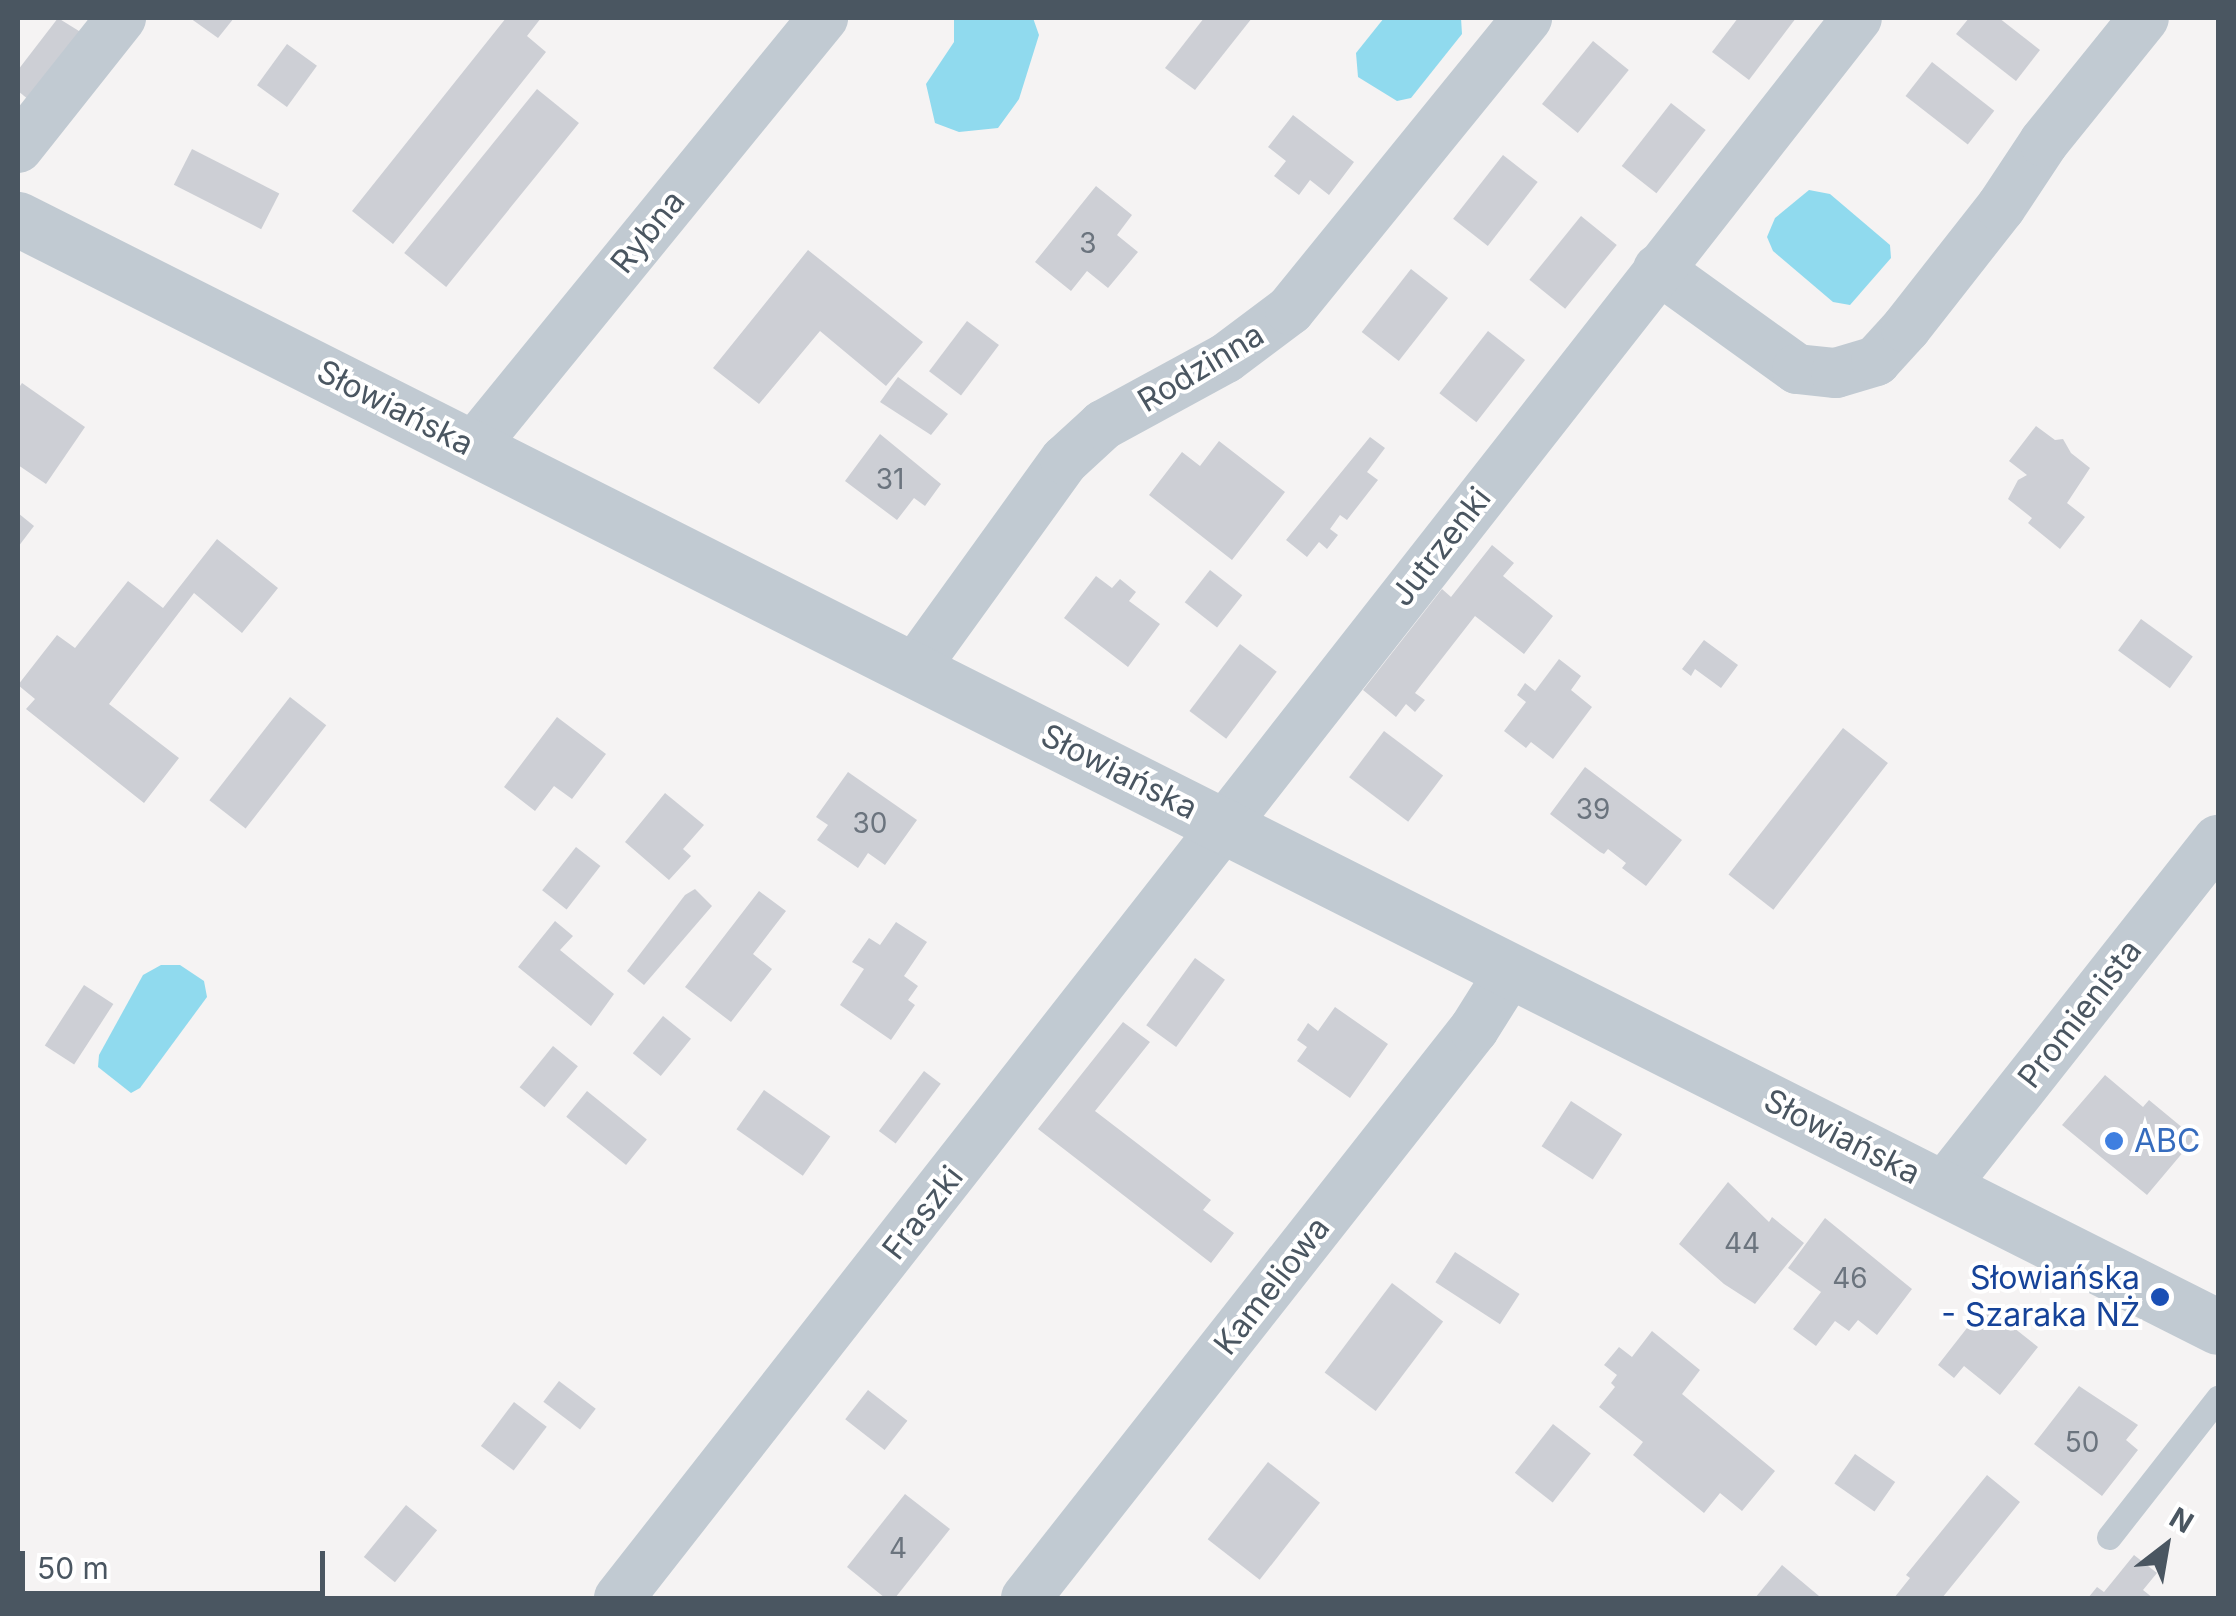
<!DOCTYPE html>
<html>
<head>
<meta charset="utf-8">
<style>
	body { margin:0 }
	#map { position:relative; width:2236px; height:1616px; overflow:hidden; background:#f5f3f3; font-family:Inter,sans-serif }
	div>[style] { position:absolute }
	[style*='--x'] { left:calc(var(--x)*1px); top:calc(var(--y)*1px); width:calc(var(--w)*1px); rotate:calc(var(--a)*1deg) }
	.water>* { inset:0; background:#90daee }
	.building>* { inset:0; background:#cdcfd5; transform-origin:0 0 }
	.service>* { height:25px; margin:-12.5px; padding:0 12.5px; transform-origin:12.5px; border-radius:12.5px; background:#c1cad2 }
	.minor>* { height:50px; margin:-25px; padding:0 25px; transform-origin:25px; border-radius:25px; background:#c1cad2 }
	.tertiary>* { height:55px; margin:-27.5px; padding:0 27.5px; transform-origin:27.5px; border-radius:27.5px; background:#c1cad2 }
	.dots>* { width:28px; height:28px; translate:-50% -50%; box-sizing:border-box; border:5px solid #fff; border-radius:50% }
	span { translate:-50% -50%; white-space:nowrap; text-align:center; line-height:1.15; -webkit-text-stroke:8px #fff; paint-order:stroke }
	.number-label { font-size:28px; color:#6b747e }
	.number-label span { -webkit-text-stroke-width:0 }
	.street-label { font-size:32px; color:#4a5661 }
	.shop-label { font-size:32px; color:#366cbe }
	.left { translate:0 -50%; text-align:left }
	.transit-label { font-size:32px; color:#164399 }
	.right { translate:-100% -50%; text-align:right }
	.frame { position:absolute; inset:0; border:20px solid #4a5661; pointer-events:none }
	.north { position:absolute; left:2116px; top:1496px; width:100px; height:100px; -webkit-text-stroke:8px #fff; paint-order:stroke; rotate:31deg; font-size:28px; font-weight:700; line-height:40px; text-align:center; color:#4a5661 }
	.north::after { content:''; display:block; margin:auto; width:35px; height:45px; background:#4a5661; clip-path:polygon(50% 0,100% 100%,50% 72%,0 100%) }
	.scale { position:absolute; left:20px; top:1551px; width:305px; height:45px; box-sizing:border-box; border:5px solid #4a5661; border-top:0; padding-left:12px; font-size:30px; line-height:35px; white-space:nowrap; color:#4a5661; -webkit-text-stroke:8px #fff; paint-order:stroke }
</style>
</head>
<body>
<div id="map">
	<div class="water">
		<i style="clip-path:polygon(954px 18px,1033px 18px,1039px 35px,1019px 99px,998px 128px,959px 132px,935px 123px,926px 84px,954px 42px)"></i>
		<i style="clip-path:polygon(1384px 18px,1461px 18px,1462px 34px,1411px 98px,1397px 101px,1358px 77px,1356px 53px)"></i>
		<i style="clip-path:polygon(1809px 190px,1830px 194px,1890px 245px,1891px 258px,1850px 305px,1833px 302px,1773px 251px,1767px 237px,1775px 218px)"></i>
		<i style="clip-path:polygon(161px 965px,180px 965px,204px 981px,207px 997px,140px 1088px,131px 1093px,98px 1067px,99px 1055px,143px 975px)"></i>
	</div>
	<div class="building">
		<i style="clip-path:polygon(58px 18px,87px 36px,34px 104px,18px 91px,18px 70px)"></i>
		<i style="clip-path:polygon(190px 18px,234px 18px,218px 38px)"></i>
		<i style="clip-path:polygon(506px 18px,541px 18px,527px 36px,546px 52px,393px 244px,352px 211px)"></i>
		<i style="clip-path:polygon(1204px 18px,1252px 18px,1195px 90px,1165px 68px)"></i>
		<i style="clip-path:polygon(1738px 18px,1796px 18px,1749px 80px,1712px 52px)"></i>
		<i style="clip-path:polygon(1969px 18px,1999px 18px,2040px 50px,2016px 81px,1956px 34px)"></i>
		<i style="left:1593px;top:41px;width:46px;height:81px;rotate:39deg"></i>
		<i style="left:287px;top:44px;width:37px;height:51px;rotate:36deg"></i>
		<i style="left:1932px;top:62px;width:79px;height:43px;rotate:38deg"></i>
		<i style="left:537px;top:89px;width:54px;height:211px;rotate:39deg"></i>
		<i style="left:1671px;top:103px;width:44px;height:80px;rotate:38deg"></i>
		<i style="clip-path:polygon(1293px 115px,1354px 162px,1329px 195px,1310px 180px,1299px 195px,1274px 176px,1286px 161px,1268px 147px)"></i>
		<i style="left:192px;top:149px;width:98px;height:40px;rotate:27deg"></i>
		<i style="left:1503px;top:155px;width:44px;height:81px;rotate:38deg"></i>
		<i style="clip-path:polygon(1096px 186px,1132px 215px,1117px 235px,1138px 252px,1108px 288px,1087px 271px,1071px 291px,1035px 262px)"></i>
		<i style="left:1581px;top:216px;width:46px;height:82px;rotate:39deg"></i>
		<i style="clip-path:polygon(808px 250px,923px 342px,886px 386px,820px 331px,759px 404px,713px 368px)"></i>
		<i style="left:1411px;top:269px;width:47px;height:80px;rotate:38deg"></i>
		<i style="left:967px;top:321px;width:40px;height:63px;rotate:37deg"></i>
		<i style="left:1488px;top:331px;width:47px;height:79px;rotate:38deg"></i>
		<i style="clip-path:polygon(898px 377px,948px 414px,931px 435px,880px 402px)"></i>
		<i style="clip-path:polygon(22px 383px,85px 427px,46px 484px,18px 465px,18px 389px)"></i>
		<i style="clip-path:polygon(2036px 426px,2055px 440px,2063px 439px,2071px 453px,2090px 468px,2067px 503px,2085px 517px,2060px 549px,2028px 523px,2032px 518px,2008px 499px,2018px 480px,2027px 475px,2009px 461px)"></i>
		<i style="clip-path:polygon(880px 434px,941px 484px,925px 506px,914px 498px,897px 520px,845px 481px)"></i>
		<i style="clip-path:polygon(1370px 437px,1385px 448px,1367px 472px,1378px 480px,1347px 520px,1340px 515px,1330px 529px,1338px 535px,1327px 549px,1319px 542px,1307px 557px,1286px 540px)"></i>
		<i style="clip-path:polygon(1219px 441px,1285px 492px,1232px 560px,1149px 495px,1182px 452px,1200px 466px)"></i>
		<i style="clip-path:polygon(18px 513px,34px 526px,18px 547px)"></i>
		<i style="clip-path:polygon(217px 539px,278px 588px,242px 633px,194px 593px,109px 704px,179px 758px,144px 803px,26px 709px,35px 699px,18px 685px,57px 635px,75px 648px,128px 581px,163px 608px)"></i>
		<i style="clip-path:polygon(1492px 545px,1514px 563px,1503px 576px,1553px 616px,1524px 654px,1475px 616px,1415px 693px,1425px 700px,1415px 712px,1406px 704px,1396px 717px,1363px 690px,1442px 589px,1451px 597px)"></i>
		<i style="left:1210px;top:570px;width:41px;height:41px;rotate:38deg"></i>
		<i style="clip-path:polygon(1096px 576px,1112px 588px,1120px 579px,1136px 592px,1129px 601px,1160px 624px,1128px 667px,1064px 618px)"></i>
		<i style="left:2141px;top:619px;width:64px;height:39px;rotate:36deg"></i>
		<i style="clip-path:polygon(1704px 640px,1738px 665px,1721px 688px,1695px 669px,1691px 676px,1682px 669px)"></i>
		<i style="left:1240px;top:644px;width:46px;height:84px;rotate:37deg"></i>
		<i style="clip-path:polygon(1559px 659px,1581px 676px,1571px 690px,1592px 707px,1553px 759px,1531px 742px,1526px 748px,1504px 731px,1526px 702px,1517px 695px,1525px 683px,1535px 691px)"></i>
		<i style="left:290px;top:697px;width:46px;height:131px;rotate:38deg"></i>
		<i style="clip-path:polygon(557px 717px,606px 754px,572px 799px,554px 786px,535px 811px,504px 787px)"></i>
		<i style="left:1843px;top:728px;width:57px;height:186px;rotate:38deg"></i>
		<i style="left:1384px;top:731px;width:74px;height:58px;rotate:37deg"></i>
		<i style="clip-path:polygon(1585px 767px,1682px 840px,1646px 886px,1622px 868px,1626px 863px,1608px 849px,1604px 854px,1600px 852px,1550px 814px)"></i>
		<i style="clip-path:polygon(848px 772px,917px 820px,885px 865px,868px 853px,858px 868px,817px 840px,828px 825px,816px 817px)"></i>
		<i style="clip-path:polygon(665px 793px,704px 825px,683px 849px,691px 856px,669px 880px,625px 842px)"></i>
		<i style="left:576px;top:847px;width:31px;height:55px;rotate:38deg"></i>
		<i style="clip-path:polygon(695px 889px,712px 906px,644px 985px,627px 971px,685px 895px)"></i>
		<i style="clip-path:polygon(759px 891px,786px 911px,753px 954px,772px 969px,731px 1022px,685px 987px)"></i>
		<i style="clip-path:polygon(555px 921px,573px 936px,560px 950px,614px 994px,591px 1026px,518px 967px)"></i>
		<i style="clip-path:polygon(896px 922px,927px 942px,904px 976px,918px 986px,908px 1000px,915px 1005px,891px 1040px,840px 1005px,864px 969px,852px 962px,869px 938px,880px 945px)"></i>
		<i style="left:1195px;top:958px;width:37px;height:83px;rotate:36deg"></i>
		<i style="left:84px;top:985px;width:35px;height:72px;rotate:33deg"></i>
		<i style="clip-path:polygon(1335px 1007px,1388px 1044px,1350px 1098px,1297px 1061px,1307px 1047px,1297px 1040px,1308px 1023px,1318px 1031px)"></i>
		<i style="left:663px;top:1016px;width:36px;height:48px;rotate:39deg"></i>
		<i style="clip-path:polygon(1123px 1022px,1150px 1042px,1095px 1111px,1211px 1200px,1203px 1210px,1234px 1233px,1211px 1263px,1038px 1129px)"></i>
		<i style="left:553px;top:1046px;width:32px;height:53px;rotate:39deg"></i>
		<i style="left:924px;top:1071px;width:21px;height:75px;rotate:37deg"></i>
		<i style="clip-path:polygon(2105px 1075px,2143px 1107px,2149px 1100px,2195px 1138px,2147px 1195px,2062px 1125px)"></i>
		<i style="left:764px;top:1090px;width:81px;height:48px;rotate:35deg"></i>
		<i style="left:587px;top:1091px;width:77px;height:33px;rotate:39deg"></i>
		<i style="left:1571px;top:1101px;width:61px;height:54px;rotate:33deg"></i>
		<i style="clip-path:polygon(1728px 1182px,1769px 1222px,1772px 1217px,1804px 1243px,1755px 1304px,1724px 1284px,1679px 1244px)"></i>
		<i style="clip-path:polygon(1825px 1218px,1912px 1289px,1877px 1335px,1858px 1320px,1849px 1331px,1835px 1321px,1816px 1346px,1793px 1329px,1821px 1292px,1788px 1268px)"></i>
		<i style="left:1455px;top:1252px;width:77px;height:36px;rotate:33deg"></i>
		<i style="left:1392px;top:1283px;width:64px;height:112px;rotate:37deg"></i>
		<i style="clip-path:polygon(1985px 1305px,2038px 1347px,2000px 1395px,1964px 1366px,1954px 1378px,1938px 1365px)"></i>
		<i style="clip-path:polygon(1652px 1331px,1700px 1370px,1682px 1394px,1775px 1471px,1742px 1511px,1720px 1493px,1704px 1513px,1633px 1455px,1643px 1442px,1599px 1407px,1615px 1387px,1611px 1383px,1617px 1375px,1604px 1365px,1619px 1347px,1632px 1357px)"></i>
		<i style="left:559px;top:1381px;width:46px;height:26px;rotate:37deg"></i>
		<i style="clip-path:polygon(2079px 1386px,2138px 1425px,2126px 1440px,2138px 1450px,2102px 1496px,2034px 1444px)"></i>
		<i style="left:868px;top:1390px;width:50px;height:37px;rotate:38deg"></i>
		<i style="left:514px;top:1402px;width:41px;height:55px;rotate:37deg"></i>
		<i style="left:1553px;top:1424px;width:48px;height:62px;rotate:38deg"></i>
		<i style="left:1855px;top:1454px;width:49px;height:36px;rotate:35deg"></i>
		<i style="left:1268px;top:1462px;width:66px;height:98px;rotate:38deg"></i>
		<i style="clip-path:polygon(1987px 1475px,2020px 1502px,1942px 1598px,1894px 1598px,1910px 1578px,1906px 1575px)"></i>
		<i style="clip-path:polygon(905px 1494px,950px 1529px,895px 1598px,885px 1598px,847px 1567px)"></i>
		<i style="left:406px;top:1505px;width:40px;height:67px;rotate:39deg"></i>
		<i style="clip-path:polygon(2134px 1555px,2157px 1573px,2143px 1590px,2153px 1598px,2088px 1598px,2097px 1587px,2104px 1592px)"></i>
		<i style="clip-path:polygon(1782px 1565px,1819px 1596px,1817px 1598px,1755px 1598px)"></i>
	</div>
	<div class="service">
		<i style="--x:2109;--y:1537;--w:177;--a:-51.9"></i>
	</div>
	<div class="minor">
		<i style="--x:18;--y:148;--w:166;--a:-51.6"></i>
		<i style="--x:1658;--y:269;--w:171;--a:35.7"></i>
		<i style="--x:1797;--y:369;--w:39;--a:6"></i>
		<i style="--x:1836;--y:373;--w:42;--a:-16.7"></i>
		<i style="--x:1876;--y:361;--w:45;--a:-47.7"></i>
		<i style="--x:1906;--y:328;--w:154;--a:-51.9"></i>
		<i style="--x:2001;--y:207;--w:78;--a:-56.5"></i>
		<i style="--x:2044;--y:142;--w:159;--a:-51.1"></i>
		<i style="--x:473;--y:447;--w:554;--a:-50.79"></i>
		<i style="--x:914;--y:669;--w:258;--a:-54.2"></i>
		<i style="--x:1065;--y:460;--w:52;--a:-42.6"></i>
		<i style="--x:1103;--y:425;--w:140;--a:-28.6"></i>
		<i style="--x:1226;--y:358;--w:80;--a:-36.9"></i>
		<i style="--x:1290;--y:310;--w:376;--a:-50.9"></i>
		<i style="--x:1942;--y:1189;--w:445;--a:-51.7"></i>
		<i style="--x:619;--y:1598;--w:2007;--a:-51.92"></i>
		<i style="--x:1026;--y:1598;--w:724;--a:-51.79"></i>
		<i style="--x:1474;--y:1029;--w:70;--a:-57.9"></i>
	</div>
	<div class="tertiary">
		<i style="--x:18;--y:219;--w:2463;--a:26.73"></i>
	</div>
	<div class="dots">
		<i style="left:2114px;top:1141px;background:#3f7fe0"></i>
		<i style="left:2160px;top:1297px;background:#1a4fb4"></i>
	</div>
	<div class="number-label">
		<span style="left:1088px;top:243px">3</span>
		<span style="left:890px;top:479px">31</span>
		<span style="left:1593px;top:809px">39</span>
		<span style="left:870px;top:823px">30</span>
		<span style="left:1742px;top:1243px">44</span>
		<span style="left:1850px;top:1278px">46</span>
		<span style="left:2082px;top:1442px">50</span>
		<span style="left:898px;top:1548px">4</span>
	</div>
	<div class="street-label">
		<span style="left:648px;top:232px;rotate:-51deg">Rybna</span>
		<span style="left:1201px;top:368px;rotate:-31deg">Rodzinna</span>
		<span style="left:395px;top:408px;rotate:27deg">Słowiańska</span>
		<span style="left:1441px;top:547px;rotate:-52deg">Jutrzenki</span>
		<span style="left:1119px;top:772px;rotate:27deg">Słowiańska</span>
		<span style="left:2080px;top:1014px;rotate:-52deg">Promienista</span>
		<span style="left:1842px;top:1137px;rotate:27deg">Słowiańska</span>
		<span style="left:923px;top:1213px;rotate:-52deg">Fraszki</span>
		<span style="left:1272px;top:1286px;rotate:-52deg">Kameliowa</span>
	</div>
	<div class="shop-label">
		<span class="left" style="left:2134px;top:1141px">ABC</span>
	</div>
	<div class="transit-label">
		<span class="right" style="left:2140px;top:1297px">Słowiańska<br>- Szaraka NŻ</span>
	</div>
	<div class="frame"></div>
	<div class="north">N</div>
	<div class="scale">50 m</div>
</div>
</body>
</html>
